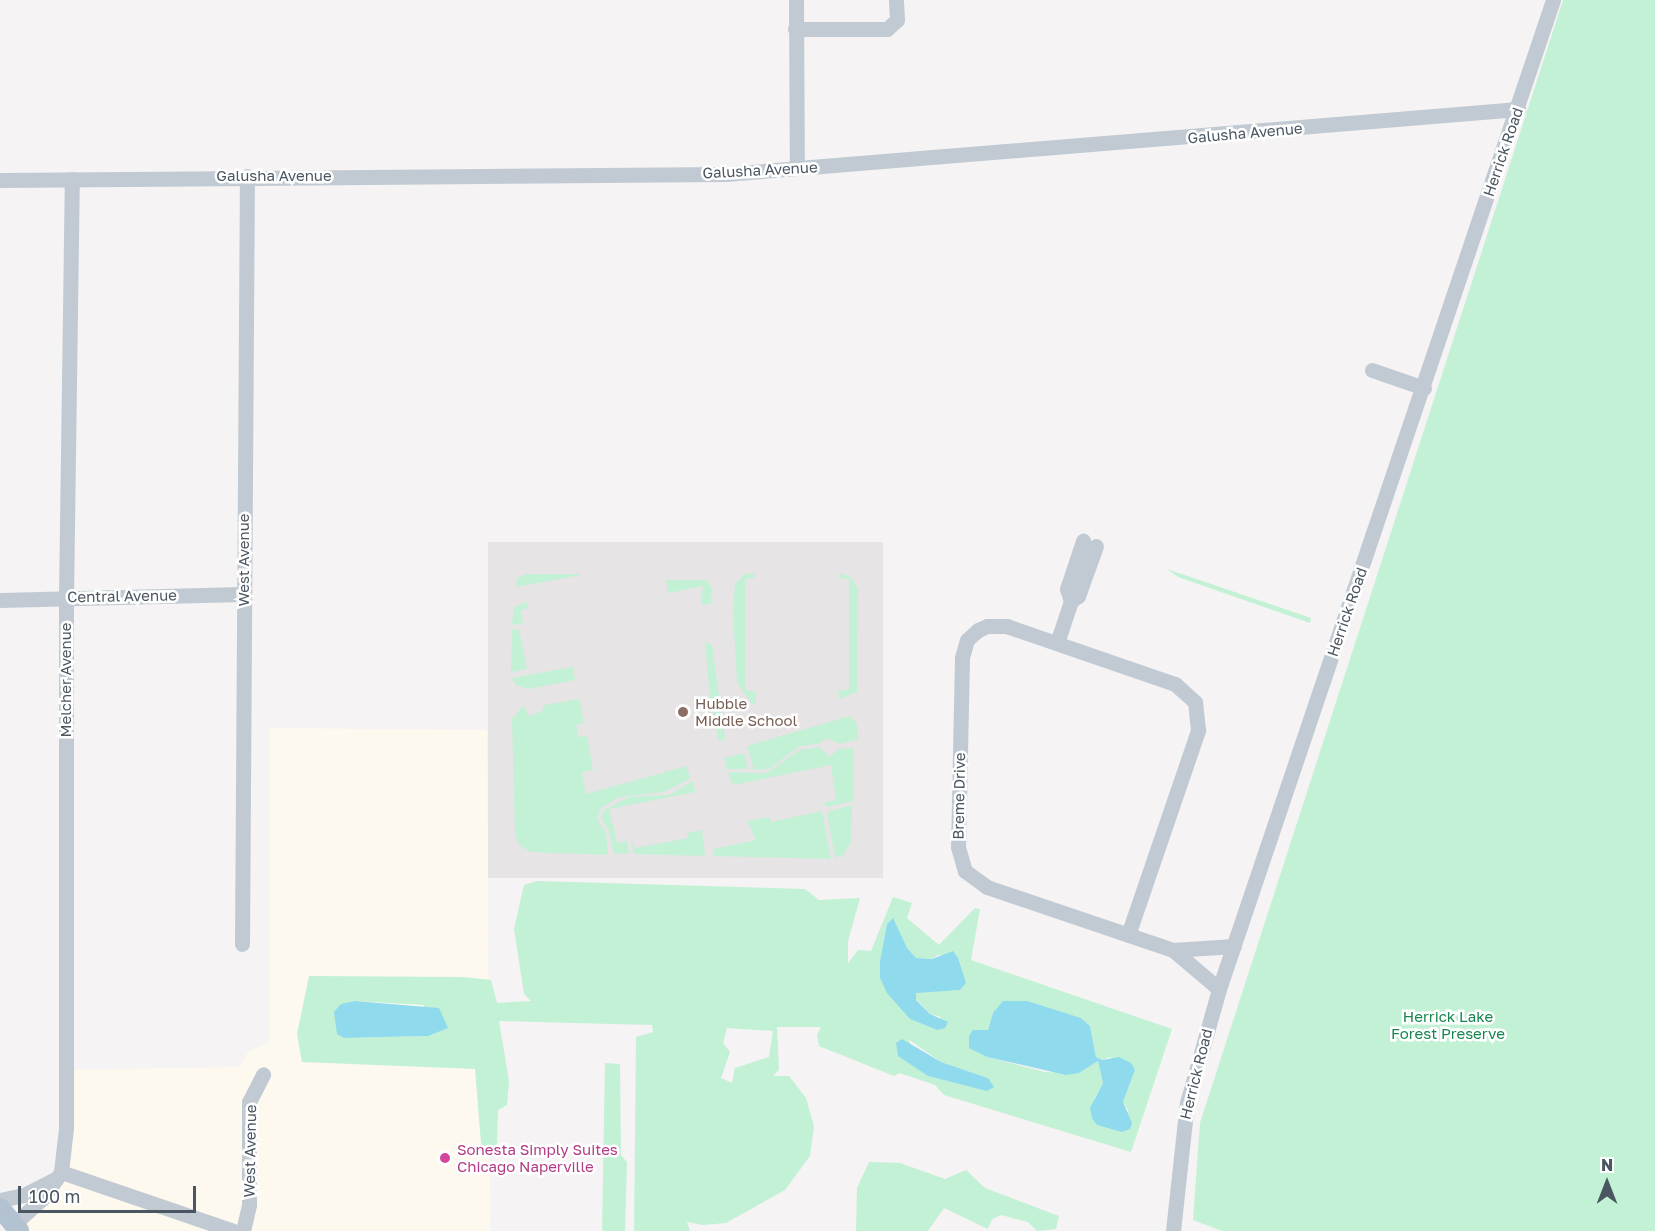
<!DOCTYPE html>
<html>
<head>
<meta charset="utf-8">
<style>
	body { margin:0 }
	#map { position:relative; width:1655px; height:1231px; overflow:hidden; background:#f5f3f3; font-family:"Golos Text",sans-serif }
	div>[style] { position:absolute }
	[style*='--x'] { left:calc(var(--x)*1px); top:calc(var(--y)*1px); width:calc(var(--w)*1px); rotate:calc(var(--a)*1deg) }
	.commercial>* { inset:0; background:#fdf9ef }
	.education>* { inset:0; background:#e6e4e5; transform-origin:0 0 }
	.green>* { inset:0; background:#c3f1d5 }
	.water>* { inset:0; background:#90daee }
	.minor>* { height:15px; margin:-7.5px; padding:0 7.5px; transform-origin:7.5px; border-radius:7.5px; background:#c1cad2 }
	.major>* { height:20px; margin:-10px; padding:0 10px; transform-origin:10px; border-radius:10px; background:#b3c2d1 }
	.dots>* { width:16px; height:16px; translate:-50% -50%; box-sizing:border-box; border:3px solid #fff; border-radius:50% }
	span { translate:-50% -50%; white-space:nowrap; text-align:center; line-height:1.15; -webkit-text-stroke:5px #fff; paint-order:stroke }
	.street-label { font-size:15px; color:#4a5661 }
	.education-label { font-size:15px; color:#785e54 }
	.left { translate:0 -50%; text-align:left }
	.park-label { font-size:15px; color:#17864f }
	.hotel-label { font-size:15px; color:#b23c85 }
	.north { position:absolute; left:1577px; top:1153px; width:60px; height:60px; -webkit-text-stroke:4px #fff; paint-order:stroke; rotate:0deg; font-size:16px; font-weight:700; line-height:24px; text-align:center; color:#4a5661 }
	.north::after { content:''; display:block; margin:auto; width:21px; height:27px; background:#4a5661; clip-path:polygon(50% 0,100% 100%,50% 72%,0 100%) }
	.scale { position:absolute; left:18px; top:1186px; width:178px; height:27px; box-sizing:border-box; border:3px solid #4a5661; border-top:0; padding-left:8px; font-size:18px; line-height:21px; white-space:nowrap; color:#4a5661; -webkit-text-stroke:4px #fff; paint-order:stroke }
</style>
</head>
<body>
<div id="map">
	<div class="commercial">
		<i style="clip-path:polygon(269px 728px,487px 730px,490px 1231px,25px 1231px,12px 1210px,61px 1167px,66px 1070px,239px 1067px,248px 1052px,269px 1042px)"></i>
	</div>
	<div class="education">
		<i style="left:488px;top:542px;width:395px;height:336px"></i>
	</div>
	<div class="green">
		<i style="clip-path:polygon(1563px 0,1655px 0,1655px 1231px,1222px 1231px,1193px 1220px,1200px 1123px)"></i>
		<i style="clip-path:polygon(1167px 569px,1311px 618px,1310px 623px,1178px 577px)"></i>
		<i style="clip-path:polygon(754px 573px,755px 578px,745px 579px,745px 690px,756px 692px,756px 703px,752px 704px,737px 682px,733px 612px,735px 584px,745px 574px)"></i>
		<i style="clip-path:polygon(841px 573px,852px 578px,858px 590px,857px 692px,840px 699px,838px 691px,849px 689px,849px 579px,839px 578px)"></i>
		<i style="clip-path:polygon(525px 574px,580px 574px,581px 575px,516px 587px,517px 578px)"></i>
		<i style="clip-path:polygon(666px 580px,706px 580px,712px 588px,711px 604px,701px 605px,703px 586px,668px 593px)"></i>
		<i style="clip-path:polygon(527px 602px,528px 608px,521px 610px,523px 623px,512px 625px,514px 607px)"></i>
		<i style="clip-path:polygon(519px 629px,527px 669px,511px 672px,512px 630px)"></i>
		<i style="clip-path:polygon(705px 641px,712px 645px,725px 739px,719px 742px,710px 700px)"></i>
		<i style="clip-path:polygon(573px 667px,575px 680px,528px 689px,516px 685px,512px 678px)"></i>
		<i style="clip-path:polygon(579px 699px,584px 723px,576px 725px,578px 737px,587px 736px,593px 770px,582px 772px,586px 794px,687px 766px,690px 779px,664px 792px,619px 797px,601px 808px,597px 819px,606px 833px,608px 855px,531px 852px,519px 845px,515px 834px,512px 719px,522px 707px,525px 707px,528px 716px,542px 712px,544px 705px)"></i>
		<i style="clip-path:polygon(850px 716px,857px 724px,858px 739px,840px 744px,826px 738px,821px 743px,798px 747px,769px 769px,754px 770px,747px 746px)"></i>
		<i style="clip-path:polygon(820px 747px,829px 757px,839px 749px,853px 748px,853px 801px,826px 807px,824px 802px,836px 800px,831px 765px,733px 785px,728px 772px,767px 773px,799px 750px)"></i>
		<i style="clip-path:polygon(744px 753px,748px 769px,727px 769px,724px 758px)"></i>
		<i style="clip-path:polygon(693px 781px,695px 792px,609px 809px,617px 843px,627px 841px,629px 853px,614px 854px,609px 831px,601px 818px,604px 810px,629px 797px,669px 795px)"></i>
		<i style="clip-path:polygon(852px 805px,851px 842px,844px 854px,835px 858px,827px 812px)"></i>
		<i style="clip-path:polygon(822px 811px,831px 859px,714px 856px,713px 849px,756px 840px,747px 821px,769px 817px,771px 822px)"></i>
		<i style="clip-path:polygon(702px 830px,705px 856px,634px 854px,631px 840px,635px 848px,688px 838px,687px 833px)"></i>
		<i style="clip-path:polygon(evenodd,537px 881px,805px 889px,819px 900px,860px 898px,848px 941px,848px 963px,858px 950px,871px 951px,893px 897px,912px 903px,907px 918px,939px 945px,975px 908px,980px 909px,971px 960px,1172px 1029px,1131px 1152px,944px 1095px,935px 1085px,900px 1073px,894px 1076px,819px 1046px,817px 1035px,821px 1027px,777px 1027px,779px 1070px,773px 1076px,789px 1076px,806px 1098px,814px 1126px,810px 1156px,785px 1190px,726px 1223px,703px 1225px,687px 1222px,690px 1231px,634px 1231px,636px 1037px,653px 1032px,652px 1025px,499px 1021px,509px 1081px,507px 1105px,498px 1110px,497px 1144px,492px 1152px,482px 1156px,475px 1069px,302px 1062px,297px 1034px,309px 976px,463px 977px,491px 980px,497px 1003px,531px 1001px,524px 994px,514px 929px,524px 885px,537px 881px,892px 919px,907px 948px,916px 958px,932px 959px,938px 955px,958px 958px,960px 990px,916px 992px,916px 999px,930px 1014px,941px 1017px,937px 1030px,910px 1019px,880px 961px,887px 924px,892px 919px,537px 881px,355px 1001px,424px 1005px,427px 1036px,344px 1038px,355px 1001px,537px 881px,993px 1013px,1081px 1018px,1090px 1026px,1096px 1057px,1102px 1060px,1110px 1057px,1135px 1070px,1123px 1102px,1129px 1112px,1094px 1099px,1103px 1083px,1098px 1061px,1079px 1073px,1045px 1072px,987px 1057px,982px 1031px,988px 1030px,993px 1013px,537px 881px,727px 1028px,773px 1031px,769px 1057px,735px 1068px,732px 1083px,721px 1078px,730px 1052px,723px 1043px,727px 1028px,537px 881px,908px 1039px,941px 1062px,988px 1078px,982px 1089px,928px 1076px,908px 1039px)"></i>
		<i style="clip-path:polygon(605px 1063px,620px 1064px,621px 1155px,627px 1162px,625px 1231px,602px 1231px)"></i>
		<i style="clip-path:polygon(869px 1162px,900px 1163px,945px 1179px,966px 1170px,985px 1188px,1059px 1216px,1056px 1229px,1037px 1231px,1028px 1222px,1001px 1215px,992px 1219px,988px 1229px,944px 1208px,928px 1231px,856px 1231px,857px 1188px)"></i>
	</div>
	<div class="water">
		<i style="clip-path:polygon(893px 918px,907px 948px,916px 958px,932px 959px,953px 951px,958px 958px,966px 983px,960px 990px,916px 993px,916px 1000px,930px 1014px,948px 1022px,945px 1028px,937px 1030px,910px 1019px,887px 993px,880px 978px,880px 961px,887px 924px)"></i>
		<i style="clip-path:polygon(355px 1001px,439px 1008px,448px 1028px,428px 1036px,344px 1038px,337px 1034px,334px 1012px,341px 1004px)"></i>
		<i style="clip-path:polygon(1003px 1001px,1027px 1001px,1081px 1018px,1090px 1026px,1096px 1057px,1102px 1060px,1119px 1057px,1131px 1063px,1135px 1070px,1123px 1102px,1132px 1123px,1130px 1129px,1122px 1132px,1097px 1125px,1092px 1118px,1090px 1108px,1103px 1083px,1098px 1061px,1079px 1073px,1066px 1075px,987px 1057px,969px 1048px,969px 1036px,973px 1030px,988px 1030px,993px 1013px)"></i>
		<i style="clip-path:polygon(902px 1039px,941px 1062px,988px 1078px,994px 1087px,987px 1091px,928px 1076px,898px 1056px,896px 1043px)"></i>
	</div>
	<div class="minor">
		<i style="--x:796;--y:0;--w:168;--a:89.7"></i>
		<i style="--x:795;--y:29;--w:92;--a:0"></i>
		<i style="--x:887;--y:29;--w:13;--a:-42"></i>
		<i style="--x:897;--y:20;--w:20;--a:-93"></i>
		<i style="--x:0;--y:180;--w:726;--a:-0.47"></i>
		<i style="--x:726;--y:174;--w:795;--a:-4.69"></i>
		<i style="--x:1372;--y:370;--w:55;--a:19.1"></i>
		<i style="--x:0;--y:600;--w:243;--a:-1.4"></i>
		<i style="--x:1071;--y:601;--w:9;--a:-36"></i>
		<i style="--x:1078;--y:596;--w:53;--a:-70.2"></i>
		<i style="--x:1057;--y:643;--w:44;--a:-71.6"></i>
		<i style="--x:1071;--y:601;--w:13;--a:-108"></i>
		<i style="--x:1067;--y:589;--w:51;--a:-71.6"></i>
		<i style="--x:1128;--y:935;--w:217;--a:-71.1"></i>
		<i style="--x:1198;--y:730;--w:28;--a:-96"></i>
		<i style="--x:1195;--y:702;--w:27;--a:-138"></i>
		<i style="--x:1175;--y:684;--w:178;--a:-161"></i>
		<i style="--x:1007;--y:626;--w:20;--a:180"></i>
		<i style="--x:987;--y:626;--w:10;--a:156"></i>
		<i style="--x:978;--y:630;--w:15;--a:138"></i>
		<i style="--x:967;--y:640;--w:19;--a:106"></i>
		<i style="--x:962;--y:658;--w:189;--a:91.2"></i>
		<i style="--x:958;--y:847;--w:25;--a:74"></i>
		<i style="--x:965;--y:871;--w:27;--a:36"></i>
		<i style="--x:987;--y:887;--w:196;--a:18.7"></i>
		<i style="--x:1173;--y:950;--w:60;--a:40.3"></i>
		<i style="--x:242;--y:944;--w:768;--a:-89.63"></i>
		<i style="--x:1173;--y:950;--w:61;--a:-3.8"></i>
		<i style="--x:61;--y:1172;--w:182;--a:18.9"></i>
		<i style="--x:0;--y:1200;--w:25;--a:-12"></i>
		<i style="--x:24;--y:1195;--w:33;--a:-27"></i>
		<i style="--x:14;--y:1224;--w:39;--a:-42"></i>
		<i style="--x:43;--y:1198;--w:32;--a:-55"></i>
		<i style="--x:61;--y:1172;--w:44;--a:-83.5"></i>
		<i style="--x:66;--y:1128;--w:530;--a:-90"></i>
		<i style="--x:66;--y:598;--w:419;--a:-89.2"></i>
		<i style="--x:243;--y:1231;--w:27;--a:-77"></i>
		<i style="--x:249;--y:1205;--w:103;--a:-90"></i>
		<i style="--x:249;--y:1102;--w:31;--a:-63"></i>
		<i style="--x:1173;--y:1231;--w:129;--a:-83.8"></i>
		<i style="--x:1187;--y:1103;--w:118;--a:-74.3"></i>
		<i style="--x:1219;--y:989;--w:1044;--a:-71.34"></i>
	</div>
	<div class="major">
		<i style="--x:0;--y:1208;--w:30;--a:50"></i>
	</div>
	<div class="dots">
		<i style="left:683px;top:712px;background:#8d6e63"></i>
		<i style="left:445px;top:1158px;background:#d1479c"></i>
	</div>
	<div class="street-label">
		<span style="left:1245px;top:133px;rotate:-5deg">Galusha Avenue</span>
		<span style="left:1503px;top:152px;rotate:-71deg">Herrick Road</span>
		<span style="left:760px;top:170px;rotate:-3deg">Galusha Avenue</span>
		<span style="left:274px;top:176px">Galusha Avenue</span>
		<span style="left:244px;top:560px;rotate:-90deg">West Avenue</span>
		<span style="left:122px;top:596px;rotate:-1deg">Central Avenue</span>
		<span style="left:1347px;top:612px;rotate:-71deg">Herrick Road</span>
		<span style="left:66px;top:680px;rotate:-90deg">Melcher Avenue</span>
		<span style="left:959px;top:796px;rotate:-89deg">Breme Drive</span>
		<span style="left:1196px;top:1074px;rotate:-76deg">Herrick Road</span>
		<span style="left:250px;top:1151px;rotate:-89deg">West Avenue</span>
	</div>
	<div class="education-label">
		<span class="left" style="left:695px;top:712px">Hubble<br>Middle School</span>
	</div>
	<div class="park-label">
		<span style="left:1448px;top:1025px">Herrick Lake<br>Forest Preserve</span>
	</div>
	<div class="hotel-label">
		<span class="left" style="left:457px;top:1158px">Sonesta Simply Suites<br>Chicago Naperville</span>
	</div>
	<div class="north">N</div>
	<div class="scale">100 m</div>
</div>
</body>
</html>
